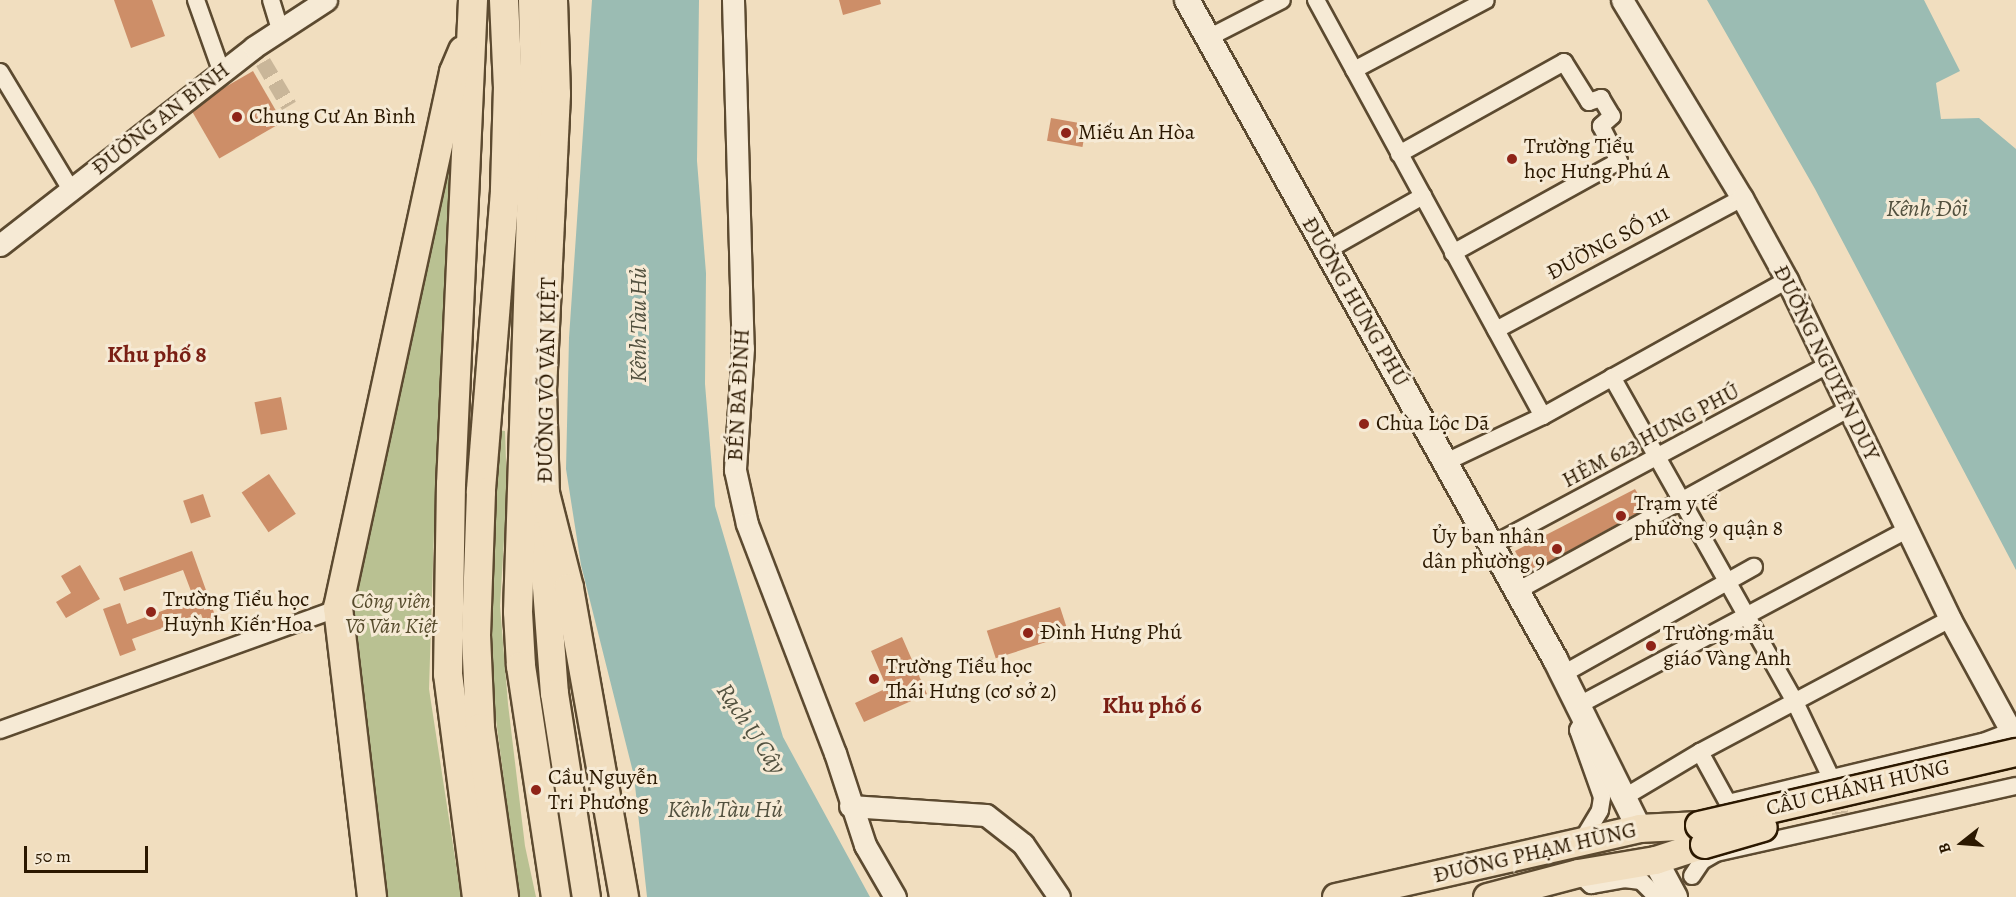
<!DOCTYPE html>
<html>
<head>
<meta charset="utf-8">
<style>
	body { margin:0 }
	#map { position:relative; width:2016px; height:897px; overflow:hidden; background:#f1debf; font-family:Alegreya,serif }
	div>[style] { position:absolute }
	[style*='--x'] { left:calc(var(--x)*1px); top:calc(var(--y)*1px); width:calc(var(--w)*1px); rotate:calc(var(--a)*1deg) }
	.green>* { inset:0; background:#b9c192 }
	.water>* { inset:0; background:#9bbcb3 }
	.building>* { inset:0; background:#cd8e68; transform-origin:0 0 }
	.minor-tunnel>* { height:16px; margin-top:-8px; transform-origin:0; background:repeating-linear-gradient(90deg,#c9b699 0 16px,transparent 0 24px) }
	.roads { filter:drop-shadow(2px 0 #5c4a30) drop-shadow(-2px 0 #5c4a30) drop-shadow(0 2px #5c4a30) drop-shadow(0 -2px #5c4a30) }
	.minor>* { height:16px; margin:-8px; padding:0 8px; transform-origin:8px; border-radius:8px; background:#f6ead5 }
	.tertiary>* { height:21px; margin:-10.5px; padding:0 10.5px; transform-origin:10.5px; border-radius:10.5px; background:#f6ead5 }
	.secondary>* { height:24px; margin:-12px; padding:0 12px; transform-origin:12px; border-radius:12px; background:#f6ead5 }
	.primary>* { height:27px; margin:-13.5px; padding:0 13.5px; transform-origin:13.5px; border-radius:13.5px; background:#f1debf }
	.trunk>* { height:28px; margin:-14px; padding:0 14px; transform-origin:14px; border-radius:14px; background:#f1debf }
	.bridges { filter:drop-shadow(2px 0 #2b1800) drop-shadow(-2px 0 #2b1800) drop-shadow(0 2px #2b1800) drop-shadow(0 -2px #2b1800) }
	.primary-bridge>* { height:27px; margin:-13.5px; padding:0 13.5px; transform-origin:13.5px; border-radius:13.5px; background:#f1debf }
	.dots>* { width:16px; height:16px; translate:-50% -50%; box-sizing:border-box; border:3px solid #f6ead5; border-radius:50% }
	span { translate:-50% -50%; white-space:nowrap; text-align:center; line-height:1.15; -webkit-text-stroke:6px #f6ead5; paint-order:stroke }
	.poi-label { font-size:22px; color:#2b1800 }
	.left { translate:0 -50%; text-align:left }
	.right { translate:-100% -50%; text-align:right }
	.street-label { font-size:22px; color:#2b1800 }
	.park-label { font-size:22px; color:#564b2c; font-style:italic }
	.water-label { font-size:24px; color:#52513f; font-style:italic }
	.neighbourhood-label { font-size:24px; color:#7a1f14; font-weight:700 }
	.north { position:absolute; left:1932px; top:813px; width:60px; height:60px; -webkit-text-stroke:4px #f6ead5; paint-order:stroke; rotate:253deg; font-size:16px; font-weight:700; line-height:24px; text-align:center; color:#2b1800 }
	.north::after { content:''; display:block; margin:auto; width:21px; height:27px; background:#2b1800; clip-path:polygon(50% 0,100% 100%,50% 72%,0 100%) }
	.scale { position:absolute; left:24px; top:846px; width:124px; height:27px; box-sizing:border-box; border:3px solid #2b1800; border-top:0; padding-left:8px; font-size:18px; line-height:21px; white-space:nowrap; color:#2b1800; -webkit-text-stroke:4px #f6ead5; paint-order:stroke }
</style>
</head>
<body>
<div id="map">
	<div class="green">
		<i style="clip-path:polygon(462px 94px,436px 468px,429px 689px,461px 897px,385px 897px,349px 613px)"></i>
		<i style="clip-path:polygon(495px 430px,505px 431px,507px 490px,500px 606px,508px 704px,525px 846px,536px 897px,519px 897px,494px 704px,488px 632px)"></i>
	</div>
	<div class="water">
		<i style="clip-path:polygon(592px 0,699px 0,697px 161px,706px 273px,705px 384px,715px 506px,783px 737px,870px 897px,647px 897px,634px 776px,581px 565px,566px 469px,569px 338px)"></i>
		<i style="clip-path:polygon(1707px 0,1924px 0,1960px 71px,1936px 83px,1941px 119px,1979px 118px,2016px 149px,2016px 570px,1815px 189px)"></i>
	</div>
	<div class="building">
		<i style="clip-path:polygon(114px 0,152px 0,165px 36px,131px 48px)"></i>
		<i style="clip-path:polygon(839px 0,880px 0,881px 4px,843px 15px)"></i>
		<i style="left:253px;top:71px;width:59px;height:73px;rotate:60deg"></i>
		<i style="left:1051px;top:118px;width:36px;height:23px;rotate:10deg"></i>
		<i style="left:281px;top:397px;width:33px;height:27px;rotate:79deg"></i>
		<i style="left:269px;top:474px;width:48px;height:33px;rotate:56deg"></i>
		<i style="clip-path:polygon(1635px 489px,1646px 508px,1527px 574px,1515px 551px)"></i>
		<i style="left:203px;top:494px;width:24px;height:21px;rotate:71deg"></i>
		<i style="clip-path:polygon(192px 551px,217px 621px,205px 625px,201px 614px,132px 639px,136px 650px,120px 656px,103px 609px,120px 603px,127px 624px,194px 599px,183px 570px,124px 591px,119px 578px)"></i>
		<i style="clip-path:polygon(80px 565px,100px 599px,66px 618px,56px 602px,71px 593px,61px 576px)"></i>
		<i style="left:1060px;top:607px;width:29px;height:77px;rotate:72deg"></i>
		<i style="clip-path:polygon(902px 637px,927px 694px,864px 722px,855px 703px,887px 688px,871px 651px)"></i>
	</div>
	<div class="minor-tunnel">
		<i style="--x:263;--y:62;--w:51;--a:59.4"></i>
		<i style="--x:1836;--y:788;--w:26;--a:81"></i>
	</div>
	<div class="roads">
		<div class="minor">
			<i style="--x:196;--y:0;--w:77;--a:70.4"></i>
			<i style="--x:271;--y:0;--w:30;--a:73"></i>
			<i style="--x:1316;--y:0;--w:474;--a:61.4"></i>
			<i style="--x:1208;--y:38;--w:83;--a:-27.2"></i>
			<i style="--x:1354;--y:70;--w:149;--a:-27.9"></i>
			<i style="--x:0;--y:72;--w:135;--a:58.9"></i>
			<i style="--x:1399;--y:154;--w:189;--a:-29.1"></i>
			<i style="--x:1564;--y:62;--w:47;--a:58"></i>
			<i style="--x:1589;--y:102;--w:13;--a:-18"></i>
			<i style="--x:1601;--y:98;--w:21;--a:59"></i>
			<i style="--x:1612;--y:116;--w:15;--a:138"></i>
			<i style="--x:1601;--y:126;--w:39;--a:63"></i>
			<i style="--x:1619;--y:161;--w:190;--a:151"></i>
			<i style="--x:1324;--y:252;--w:114;--a:-29.5"></i>
			<i style="--x:1496;--y:330;--w:279;--a:-28.2"></i>
			<i style="--x:1612;--y:377;--w:371;--a:60.6"></i>
			<i style="--x:1794;--y:700;--w:98;--a:64.5"></i>
			<i style="--x:1446;--y:462;--w:107;--a:-25.4"></i>
			<i style="--x:1543;--y:416;--w:279;--a:-29.1"></i>
			<i style="--x:1492;--y:545;--w:383;--a:-28.2"></i>
			<i style="--x:1517;--y:591;--w:380;--a:-28.8"></i>
			<i style="--x:1563;--y:674;--w:219;--a:-29.3"></i>
			<i style="--x:1579;--y:705;--w:372;--a:-28.1"></i>
			<i style="--x:0;--y:730;--w:359;--a:-19.8"></i>
			<i style="--x:1700;--y:752;--w:58;--a:61.2"></i>
			<i style="--x:1728;--y:803;--w:262;--a:-13.5"></i>
			<i style="--x:1983;--y:742;--w:30;--a:-21"></i>
			<i style="--x:1623;--y:798;--w:90;--a:-30.9"></i>
			<i style="--x:1700;--y:752;--w:283;--a:-28"></i>
			<i style="--x:1581;--y:842;--w:37;--a:-59"></i>
			<i style="--x:1600;--y:810;--w:13;--a:-81"></i>
			<i style="--x:1602;--y:797;--w:71;--a:-109.7"></i>
			<i style="--x:1578;--y:730;--w:13;--a:-61"></i>
			<i style="--x:1578;--y:873;--w:18;--a:43"></i>
			<i style="--x:1591;--y:885;--w:34;--a:-10"></i>
			<i style="--x:1624;--y:879;--w:17;--a:7"></i>
			<i style="--x:1641;--y:881;--w:23;--a:45"></i>
			<i style="--x:1692;--y:876;--w:18;--a:-56"></i>
			<i style="--x:1702;--y:861;--w:16;--a:-30"></i>
			<i style="--x:1716;--y:853;--w:307;--a:-12.6"></i>
		</div>
		<div class="tertiary">
			<i style="--x:733;--y:0;--w:348;--a:88.4"></i>
			<i style="--x:743;--y:348;--w:122;--a:93.8"></i>
			<i style="--x:735;--y:470;--w:55;--a:77.5"></i>
			<i style="--x:747;--y:524;--w:245;--a:69"></i>
			<i style="--x:835;--y:753;--w:97;--a:71.9"></i>
			<i style="--x:865;--y:845;--w:60;--a:60"></i>
			<i style="--x:1622;--y:0;--w:232;--a:58.8"></i>
			<i style="--x:1742;--y:198;--w:94;--a:61.2"></i>
			<i style="--x:1787;--y:280;--w:376;--a:64.3"></i>
			<i style="--x:1950;--y:619;--w:128;--a:61.4"></i>
			<i style="--x:2011;--y:731;--w:6;--a:31"></i>
			<i style="--x:0;--y:245;--w:322;--a:-37.9"></i>
			<i style="--x:254;--y:47;--w:86;--a:-33.1"></i>
			<i style="--x:850;--y:806;--w:136;--a:3.8"></i>
			<i style="--x:986;--y:815;--w:47;--a:38.1"></i>
			<i style="--x:1023;--y:844;--w:64;--a:55.8"></i>
		</div>
		<div class="secondary">
			<i style="--x:1187;--y:0;--w:755;--a:60.82"></i>
			<i style="--x:1555;--y:659;--w:189;--a:63.6"></i>
			<i style="--x:1655;--y:860;--w:42;--a:61.6"></i>
		</div>
		<div class="primary">
			<i style="--x:544;--y:506;--w:28;--a:94"></i>
			<i style="--x:542;--y:534;--w:159;--a:85.7"></i>
			<i style="--x:554;--y:693;--w:206;--a:81.1"></i>
			<i style="--x:1336;--y:897;--w:311;--a:-12.8"></i>
			<i style="--x:1639;--y:828;--w:60;--a:-2.9"></i>
			<i style="--x:1487;--y:897;--w:94;--a:-14.8"></i>
			<i style="--x:1578;--y:873;--w:78;--a:-9.6"></i>
			<i style="--x:1655;--y:860;--w:52;--a:-18.1"></i>
		</div>
		<div class="trunk">
			<i style="--x:473;--y:0;--w:484;--a:92.6"></i>
			<i style="--x:451;--y:484;--w:190;--a:90.9"></i>
			<i style="--x:448;--y:674;--w:225;--a:82.6"></i>
			<i style="--x:504;--y:0;--w:87;--a:87.4"></i>
			<i style="--x:508;--y:87;--w:104;--a:91.7"></i>
			<i style="--x:505;--y:191;--w:302;--a:94.6"></i>
			<i style="--x:481;--y:492;--w:143;--a:92"></i>
			<i style="--x:476;--y:635;--w:93;--a:87.5"></i>
			<i style="--x:480;--y:728;--w:171;--a:81.9"></i>
			<i style="--x:533;--y:0;--w:91;--a:88.7"></i>
			<i style="--x:535;--y:91;--w:521;--a:91.87"></i>
			<i style="--x:518;--y:612;--w:54;--a:86.8"></i>
			<i style="--x:521;--y:666;--w:234;--a:81.4"></i>
			<i style="--x:553;--y:0;--w:94;--a:88.2"></i>
			<i style="--x:556;--y:94;--w:294;--a:92.7"></i>
			<i style="--x:542;--y:388;--w:105;--a:88.4"></i>
			<i style="--x:545;--y:493;--w:98;--a:75.8"></i>
			<i style="--x:569;--y:588;--w:314;--a:79.9"></i>
			<i style="--x:372;--y:897;--w:291;--a:-96.7"></i>
			<i style="--x:338;--y:608;--w:548;--a:-77.79"></i>
			<i style="--x:454;--y:72;--w:23;--a:-67"></i>
		</div>
	</div>
	<div class="bridges">
		<div class="primary-bridge">
			<i style="--x:1699;--y:825;--w:325;--a:-13"></i>
			<i style="--x:1704;--y:844;--w:61;--a:-16.1"></i>
		</div>
	</div>
	<div class="dots">
		<i style="left:237px;top:117px;background:#8f2418"></i>
		<i style="left:1066px;top:133px;background:#8f2418"></i>
		<i style="left:1512px;top:159px;background:#8f2418"></i>
		<i style="left:1364px;top:424px;background:#8f2418"></i>
		<i style="left:1621px;top:516px;background:#8f2418"></i>
		<i style="left:1557px;top:549px;background:#8f2418"></i>
		<i style="left:151px;top:612px;background:#8f2418"></i>
		<i style="left:1028px;top:633px;background:#8f2418"></i>
		<i style="left:1651px;top:646px;background:#8f2418"></i>
		<i style="left:874px;top:679px;background:#8f2418"></i>
		<i style="left:536px;top:790px;background:#8f2418"></i>
	</div>
	<div class="poi-label">
		<span class="left" style="left:249px;top:117px">Chung Cư An Bình</span>
		<span class="left" style="left:1078px;top:133px">Miếu An Hòa</span>
		<span class="left" style="left:1524px;top:159px">Trường Tiểu<br>học Hưng Phú A</span>
		<span class="left" style="left:1376px;top:424px">Chùa Lộc Dã</span>
		<span class="left" style="left:1634px;top:516px">Trạm y tế<br>phường 9 quận 8</span>
		<span class="right" style="left:1545px;top:549px">Ủy ban nhân<br>dân phường 9</span>
		<span class="left" style="left:163px;top:612px">Trường Tiểu học<br>Huỳnh Kiến Hoa</span>
		<span class="left" style="left:1040px;top:633px">Đình Hưng Phú</span>
		<span class="left" style="left:1663px;top:646px">Trường mẫu<br>giáo Vàng Anh</span>
		<span class="left" style="left:886px;top:679px">Trường Tiểu học<br>Thái Hưng (cơ sở 2)</span>
		<span class="left" style="left:548px;top:790px">Cầu Nguyễn<br>Tri Phương</span>
	</div>
	<div class="street-label">
		<span style="left:161px;top:119px;rotate:-38deg">ĐƯỜNG AN BÌNH</span>
		<span style="left:1608px;top:243px;rotate:-28deg">ĐƯỜNG SỐ 111</span>
		<span style="left:1355px;top:302px;rotate:60deg">ĐƯỜNG HƯNG PHÚ</span>
		<span style="left:1826px;top:363px;rotate:64deg">ĐƯỜNG NGUYỄN DUY</span>
		<span style="left:547px;top:380px;rotate:-89deg">ĐƯỜNG VÕ VĂN KIỆT</span>
		<span style="left:739px;top:395px;rotate:-87deg">BẾN BA ĐÌNH</span>
		<span style="left:1651px;top:436px;rotate:-28deg">HẺM 623 HƯNG PHÚ</span>
		<span style="left:1858px;top:788px;rotate:-13deg">CẦU CHÁNH HƯNG</span>
		<span style="left:1535px;top:853px;rotate:-13deg">ĐƯỜNG PHẠM HÙNG</span>
	</div>
	<div class="park-label">
		<span style="left:391px;top:614px">Công viên<br>Võ Văn Kiệt</span>
	</div>
	<div class="water-label">
		<span style="left:1927px;top:209px">Kênh Đôi</span>
		<span style="left:639px;top:325px;rotate:-90deg">Kênh Tàu Hủ</span>
		<span style="left:751px;top:729px;rotate:56deg">Rạch Ụ Cây</span>
		<span style="left:725px;top:810px">Kênh Tàu Hủ</span>
	</div>
	<div class="neighbourhood-label">
		<span style="left:157px;top:355px">Khu phố 8</span>
		<span style="left:1152px;top:706px">Khu phố 6</span>
	</div>
	<div class="north">B</div>
	<div class="scale">50 m</div>
</div>
</body>
</html>
